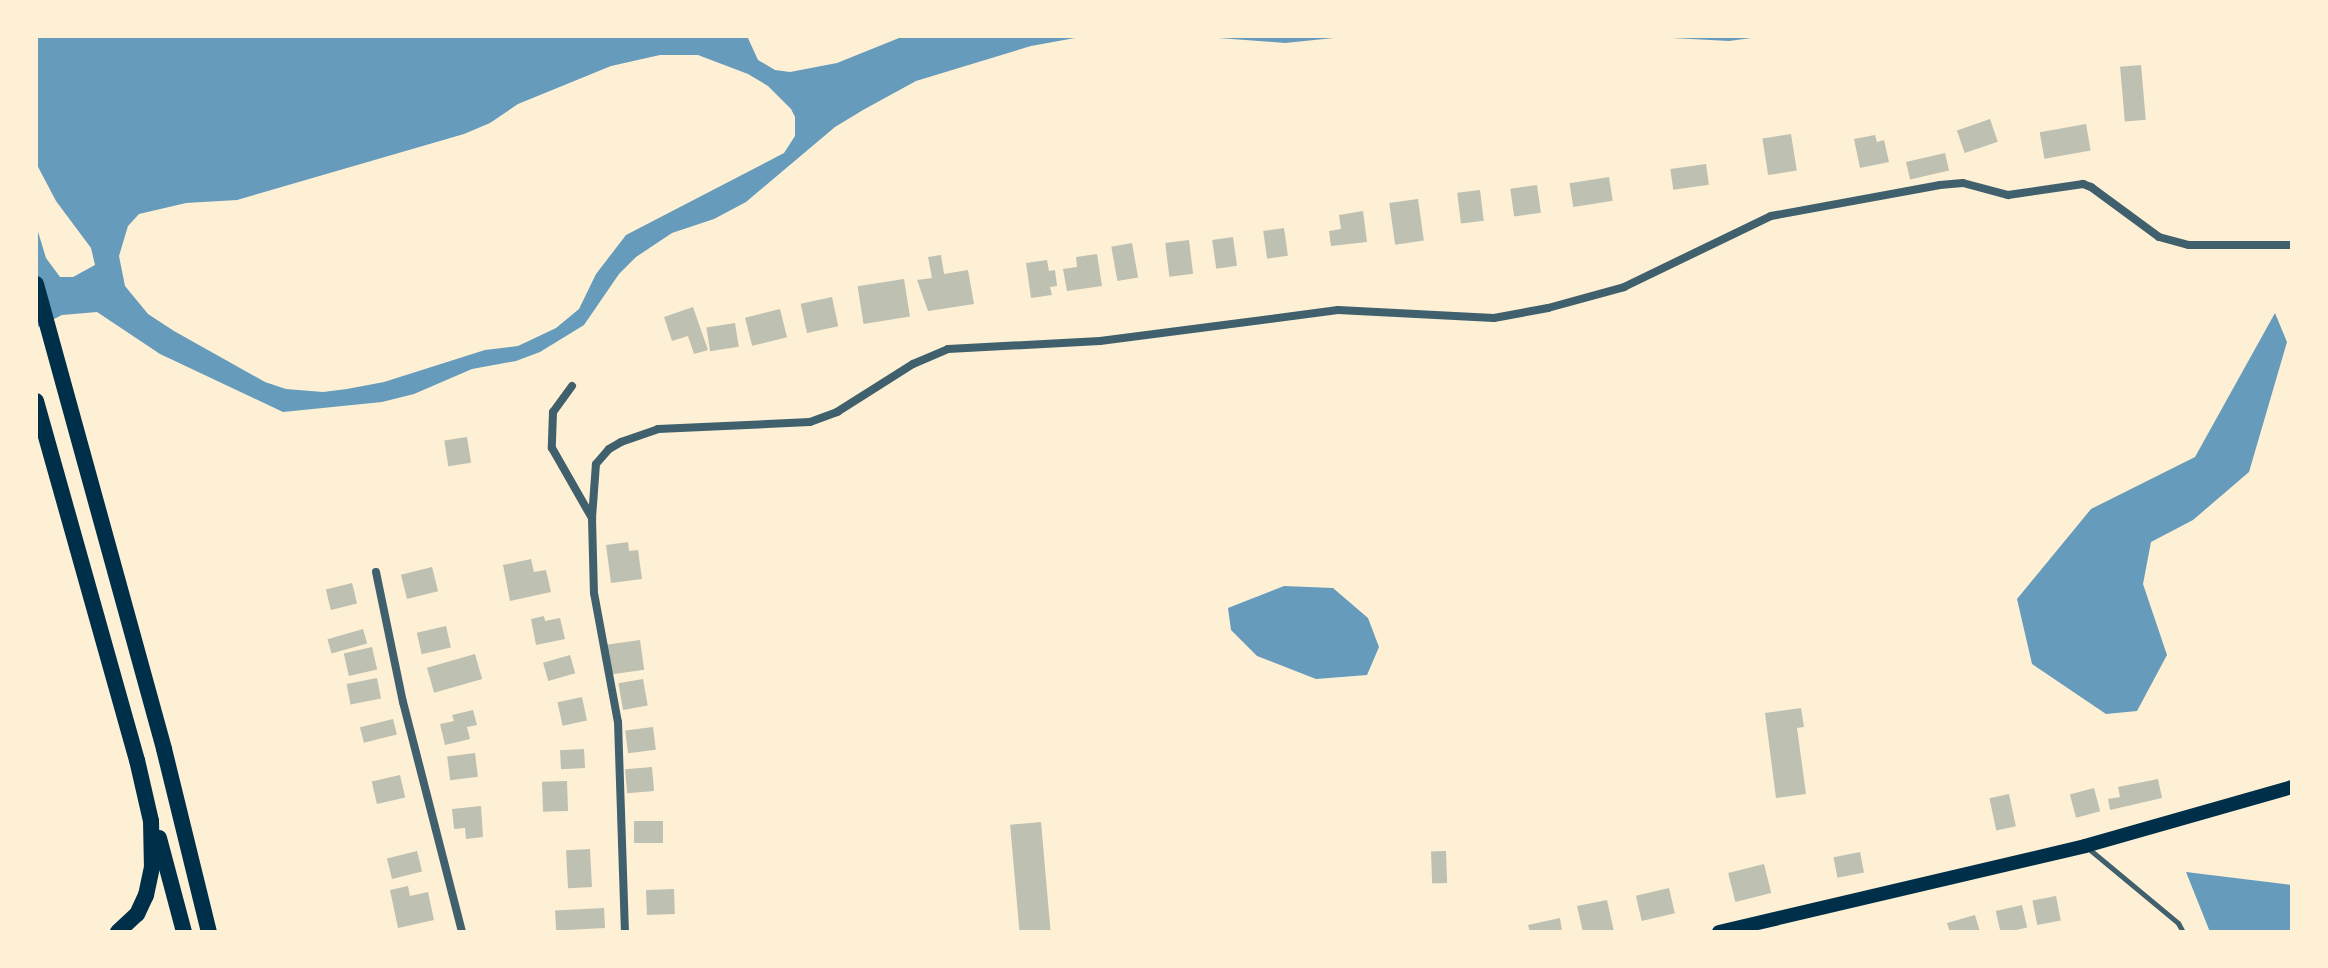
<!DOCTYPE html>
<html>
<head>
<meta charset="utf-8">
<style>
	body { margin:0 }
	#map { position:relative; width:2328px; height:968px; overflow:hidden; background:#fdf0d5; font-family:Manrope,sans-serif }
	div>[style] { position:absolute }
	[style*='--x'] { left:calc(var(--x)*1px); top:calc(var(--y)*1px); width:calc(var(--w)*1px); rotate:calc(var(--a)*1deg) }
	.water>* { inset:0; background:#669bbc }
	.building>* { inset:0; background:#bec0b2; transform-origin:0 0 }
	.service>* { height:5px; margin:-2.5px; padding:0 2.5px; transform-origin:2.5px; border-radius:2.5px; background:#3f606c }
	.minor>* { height:8px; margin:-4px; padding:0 4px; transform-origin:4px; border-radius:4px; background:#3f606c }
	.secondary>* { height:14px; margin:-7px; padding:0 7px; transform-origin:7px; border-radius:7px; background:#003049 }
	.primary>* { height:16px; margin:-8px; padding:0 8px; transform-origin:8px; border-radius:8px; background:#003049 }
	span { translate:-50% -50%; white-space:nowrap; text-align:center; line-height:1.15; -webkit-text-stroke:8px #fdf0d5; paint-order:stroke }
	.frame { position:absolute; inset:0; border:38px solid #fdf0d5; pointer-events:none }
</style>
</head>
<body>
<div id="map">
	<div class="water">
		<i style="clip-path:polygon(evenodd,36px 36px,747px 36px,758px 60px,775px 70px,790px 72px,837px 63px,904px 36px,1086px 36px,1031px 46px,916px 81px,863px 110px,835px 127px,746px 202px,714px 219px,672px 233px,636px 257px,619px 274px,584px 325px,540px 352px,516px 361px,472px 369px,414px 394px,382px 402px,283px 412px,160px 354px,97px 312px,62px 315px,36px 328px,36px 225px,46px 258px,60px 277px,73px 277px,95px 265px,91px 248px,56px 201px,36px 163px,36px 36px,660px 55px,698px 55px,748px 74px,768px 86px,791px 109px,795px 117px,795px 136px,784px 153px,626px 235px,596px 274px,579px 309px,556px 328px,518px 346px,485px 350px,384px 382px,347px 389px,323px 392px,286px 389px,265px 382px,174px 331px,148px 314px,125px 286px,119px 256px,128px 226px,139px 214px,186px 203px,237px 200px,464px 134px,490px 123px,518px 104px,611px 66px,660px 55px)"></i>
		<i style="clip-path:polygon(1192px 36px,1353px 36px,1285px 43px)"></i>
		<i style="clip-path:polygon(1635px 36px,1766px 36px,1729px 41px)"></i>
		<i style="clip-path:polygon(2275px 313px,2287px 342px,2249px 472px,2193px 520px,2151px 542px,2143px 584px,2167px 655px,2137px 711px,2106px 714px,2032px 664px,2017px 599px,2091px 509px,2195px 457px)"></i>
		<i style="clip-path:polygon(1284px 586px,1333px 588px,1368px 618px,1379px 647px,1367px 675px,1316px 679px,1257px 656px,1231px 630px,1228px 608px)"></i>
		<i style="clip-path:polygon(2186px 872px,2292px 885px,2292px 932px,2210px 932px)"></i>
	</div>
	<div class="building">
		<i style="left:2141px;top:65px;width:55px;height:21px;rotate:85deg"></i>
		<i style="left:1990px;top:119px;width:24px;height:35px;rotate:71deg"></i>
		<i style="left:2086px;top:124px;width:27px;height:47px;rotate:80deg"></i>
		<i style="left:1791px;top:134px;width:37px;height:29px;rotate:81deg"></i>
		<i style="clip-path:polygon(1875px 135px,1877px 142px,1884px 140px,1889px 162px,1860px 168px,1854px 139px)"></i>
		<i style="left:1945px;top:153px;width:18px;height:40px;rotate:77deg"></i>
		<i style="left:1706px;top:164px;width:21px;height:36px;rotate:82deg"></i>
		<i style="left:1609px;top:177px;width:24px;height:40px;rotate:81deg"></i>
		<i style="left:1537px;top:185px;width:28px;height:27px;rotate:82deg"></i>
		<i style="left:1480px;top:190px;width:31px;height:23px;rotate:83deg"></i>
		<i style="left:1418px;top:199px;width:42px;height:29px;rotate:82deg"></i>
		<i style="clip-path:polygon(1363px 211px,1367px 242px,1331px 246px,1329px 231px,1341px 229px,1339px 215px)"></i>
		<i style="left:1284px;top:228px;width:28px;height:21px;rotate:82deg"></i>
		<i style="left:1233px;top:237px;width:29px;height:21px;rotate:82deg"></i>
		<i style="left:1189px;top:240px;width:34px;height:24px;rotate:83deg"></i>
		<i style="left:1132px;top:243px;width:35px;height:21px;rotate:80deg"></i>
		<i style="clip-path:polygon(1097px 254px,1102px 286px,1067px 291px,1063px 269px,1077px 267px,1076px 257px)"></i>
		<i style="clip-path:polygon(941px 255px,944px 274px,968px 270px,974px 304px,928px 311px,917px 280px,932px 278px,928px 257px)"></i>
		<i style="clip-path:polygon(1047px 260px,1049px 271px,1055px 270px,1057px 286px,1050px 287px,1052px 295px,1031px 298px,1026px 263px)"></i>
		<i style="left:904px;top:279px;width:38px;height:47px;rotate:81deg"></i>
		<i style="left:832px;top:297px;width:30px;height:32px;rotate:78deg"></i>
		<i style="clip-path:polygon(693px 307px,708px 350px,694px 354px,688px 336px,672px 341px,664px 317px)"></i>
		<i style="left:780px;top:309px;width:29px;height:36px;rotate:76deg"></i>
		<i style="left:735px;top:323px;width:24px;height:29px;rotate:81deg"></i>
		<i style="left:467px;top:437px;width:26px;height:23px;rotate:81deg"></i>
		<i style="clip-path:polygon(628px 542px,629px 551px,638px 550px,642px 579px,611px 583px,606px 545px)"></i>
		<i style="clip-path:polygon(531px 559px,534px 572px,546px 570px,551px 592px,510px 601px,503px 565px)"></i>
		<i style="left:432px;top:567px;width:25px;height:32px;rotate:76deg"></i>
		<i style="left:352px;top:583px;width:21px;height:27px;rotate:76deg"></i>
		<i style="clip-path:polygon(544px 616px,545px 621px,560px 618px,565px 639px,536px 645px,531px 619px)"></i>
		<i style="left:446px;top:626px;width:22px;height:30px;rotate:77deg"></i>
		<i style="left:363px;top:629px;width:15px;height:37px;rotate:74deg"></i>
		<i style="left:640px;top:640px;width:30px;height:34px;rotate:82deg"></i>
		<i style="left:372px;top:647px;width:23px;height:29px;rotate:77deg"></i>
		<i style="left:475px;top:654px;width:26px;height:50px;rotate:74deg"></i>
		<i style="left:570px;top:655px;width:19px;height:28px;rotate:74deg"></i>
		<i style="left:377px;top:678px;width:21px;height:31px;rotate:79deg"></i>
		<i style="left:643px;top:679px;width:27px;height:25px;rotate:80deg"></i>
		<i style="left:582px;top:697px;width:24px;height:25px;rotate:78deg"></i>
		<i style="clip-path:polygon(1801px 708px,1804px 727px,1797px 728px,1806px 794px,1776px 798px,1765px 713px)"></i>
		<i style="clip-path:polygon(473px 710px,477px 725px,467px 727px,470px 739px,445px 745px,440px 724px,454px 721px,452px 715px)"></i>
		<i style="left:393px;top:719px;width:16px;height:34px;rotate:76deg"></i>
		<i style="left:653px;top:727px;width:23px;height:28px;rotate:83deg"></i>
		<i style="left:584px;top:749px;width:19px;height:24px;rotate:87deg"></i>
		<i style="left:475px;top:753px;width:24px;height:28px;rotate:83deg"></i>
		<i style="left:652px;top:767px;width:24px;height:27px;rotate:85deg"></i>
		<i style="left:400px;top:775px;width:23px;height:29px;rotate:77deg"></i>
		<i style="clip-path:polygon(2158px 779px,2162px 798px,2110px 810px,2108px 799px,2120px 797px,2118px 787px)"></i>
		<i style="left:567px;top:781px;width:30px;height:25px;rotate:88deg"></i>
		<i style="left:2094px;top:788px;width:24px;height:25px;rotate:75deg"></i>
		<i style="left:2009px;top:794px;width:33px;height:20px;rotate:78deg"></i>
		<i style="clip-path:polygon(481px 806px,483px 837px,466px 839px,465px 828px,454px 829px,452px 809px)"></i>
		<i style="left:634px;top:821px;width:29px;height:22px"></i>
		<i style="left:1041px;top:822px;width:110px;height:31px;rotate:85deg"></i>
		<i style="left:590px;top:849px;width:38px;height:24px;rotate:87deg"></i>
		<i style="left:417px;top:851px;width:21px;height:31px;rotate:76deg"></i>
		<i style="left:1446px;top:851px;width:32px;height:15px;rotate:88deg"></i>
		<i style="left:1860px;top:852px;width:21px;height:27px;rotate:79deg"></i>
		<i style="left:1764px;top:864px;width:30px;height:37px;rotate:76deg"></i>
		<i style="clip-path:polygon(408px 886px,410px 896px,428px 892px,434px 920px,398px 928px,390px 890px)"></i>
		<i style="left:1669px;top:888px;width:26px;height:34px;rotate:77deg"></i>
		<i style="left:674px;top:889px;width:25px;height:28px;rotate:88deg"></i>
		<i style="left:2056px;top:896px;width:25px;height:24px;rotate:79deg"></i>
		<i style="clip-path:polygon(1607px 900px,1614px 932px,1583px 932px,1577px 906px)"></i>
		<i style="left:2022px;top:905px;width:23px;height:27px;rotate:77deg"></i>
		<i style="left:604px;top:908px;width:20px;height:49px;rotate:87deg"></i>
		<i style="clip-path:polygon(1975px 915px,1980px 932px,1950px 932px,1947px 923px)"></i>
		<i style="clip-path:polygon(1560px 918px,1562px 932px,1530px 932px,1528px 925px)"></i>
	</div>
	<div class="service">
		<i style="--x:2089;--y:849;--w:116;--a:39.7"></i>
		<i style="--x:2178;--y:923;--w:10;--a:61"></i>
	</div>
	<div class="minor">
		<i style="--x:572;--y:386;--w:32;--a:126"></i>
		<i style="--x:553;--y:412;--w:36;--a:92"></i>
		<i style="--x:552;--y:448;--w:81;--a:60.3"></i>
		<i style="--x:592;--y:518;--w:75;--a:88.5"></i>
		<i style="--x:594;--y:593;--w:131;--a:79.5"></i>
		<i style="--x:618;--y:722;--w:210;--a:88.1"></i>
		<i style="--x:592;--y:518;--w:54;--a:-85.8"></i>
		<i style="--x:596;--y:464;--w:20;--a:-49"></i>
		<i style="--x:609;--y:449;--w:14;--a:-30"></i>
		<i style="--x:621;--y:442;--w:39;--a:-19"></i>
		<i style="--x:658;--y:429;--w:152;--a:-2.6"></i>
		<i style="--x:810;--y:422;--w:29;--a:-20"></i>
		<i style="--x:837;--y:412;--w:90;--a:-32.3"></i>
		<i style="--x:913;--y:364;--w:38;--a:-23"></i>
		<i style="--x:948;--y:349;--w:152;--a:-3"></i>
		<i style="--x:1100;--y:341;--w:240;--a:-7.4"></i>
		<i style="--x:1338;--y:310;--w:156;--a:2.9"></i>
		<i style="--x:1494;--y:318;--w:55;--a:-10.5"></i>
		<i style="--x:1548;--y:308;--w:79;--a:-15.4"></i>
		<i style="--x:1624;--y:287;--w:163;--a:-25.8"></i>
		<i style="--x:1771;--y:216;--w:172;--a:-10.4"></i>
		<i style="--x:1940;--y:185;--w:23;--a:-5"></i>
		<i style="--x:1963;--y:183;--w:47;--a:14.9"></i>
		<i style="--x:2008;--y:195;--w:76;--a:-8.3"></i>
		<i style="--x:2083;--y:184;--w:9;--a:21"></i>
		<i style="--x:2091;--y:187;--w:84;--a:36.3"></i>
		<i style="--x:2159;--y:237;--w:31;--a:15"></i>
		<i style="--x:2189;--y:245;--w:103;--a:0"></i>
		<i style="--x:376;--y:572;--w:133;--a:78.3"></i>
		<i style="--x:403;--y:702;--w:237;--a:75.6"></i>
	</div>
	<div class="secondary">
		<i style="--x:1719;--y:932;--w:376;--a:-13.2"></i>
		<i style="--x:2085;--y:846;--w:215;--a:-15.9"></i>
	</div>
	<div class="primary">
		<i style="--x:36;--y:284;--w:482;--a:74.6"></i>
		<i style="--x:164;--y:749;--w:188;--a:76.2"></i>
		<i style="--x:36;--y:401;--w:373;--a:74.3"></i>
		<i style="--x:137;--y:760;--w:63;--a:77.1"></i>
		<i style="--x:151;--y:821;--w:46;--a:88.8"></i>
		<i style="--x:152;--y:867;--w:29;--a:102"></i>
		<i style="--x:146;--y:895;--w:21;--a:115"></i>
		<i style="--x:137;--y:914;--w:26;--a:137"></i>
		<i style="--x:159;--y:838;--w:97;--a:75.1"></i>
	</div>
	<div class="frame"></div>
</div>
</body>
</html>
